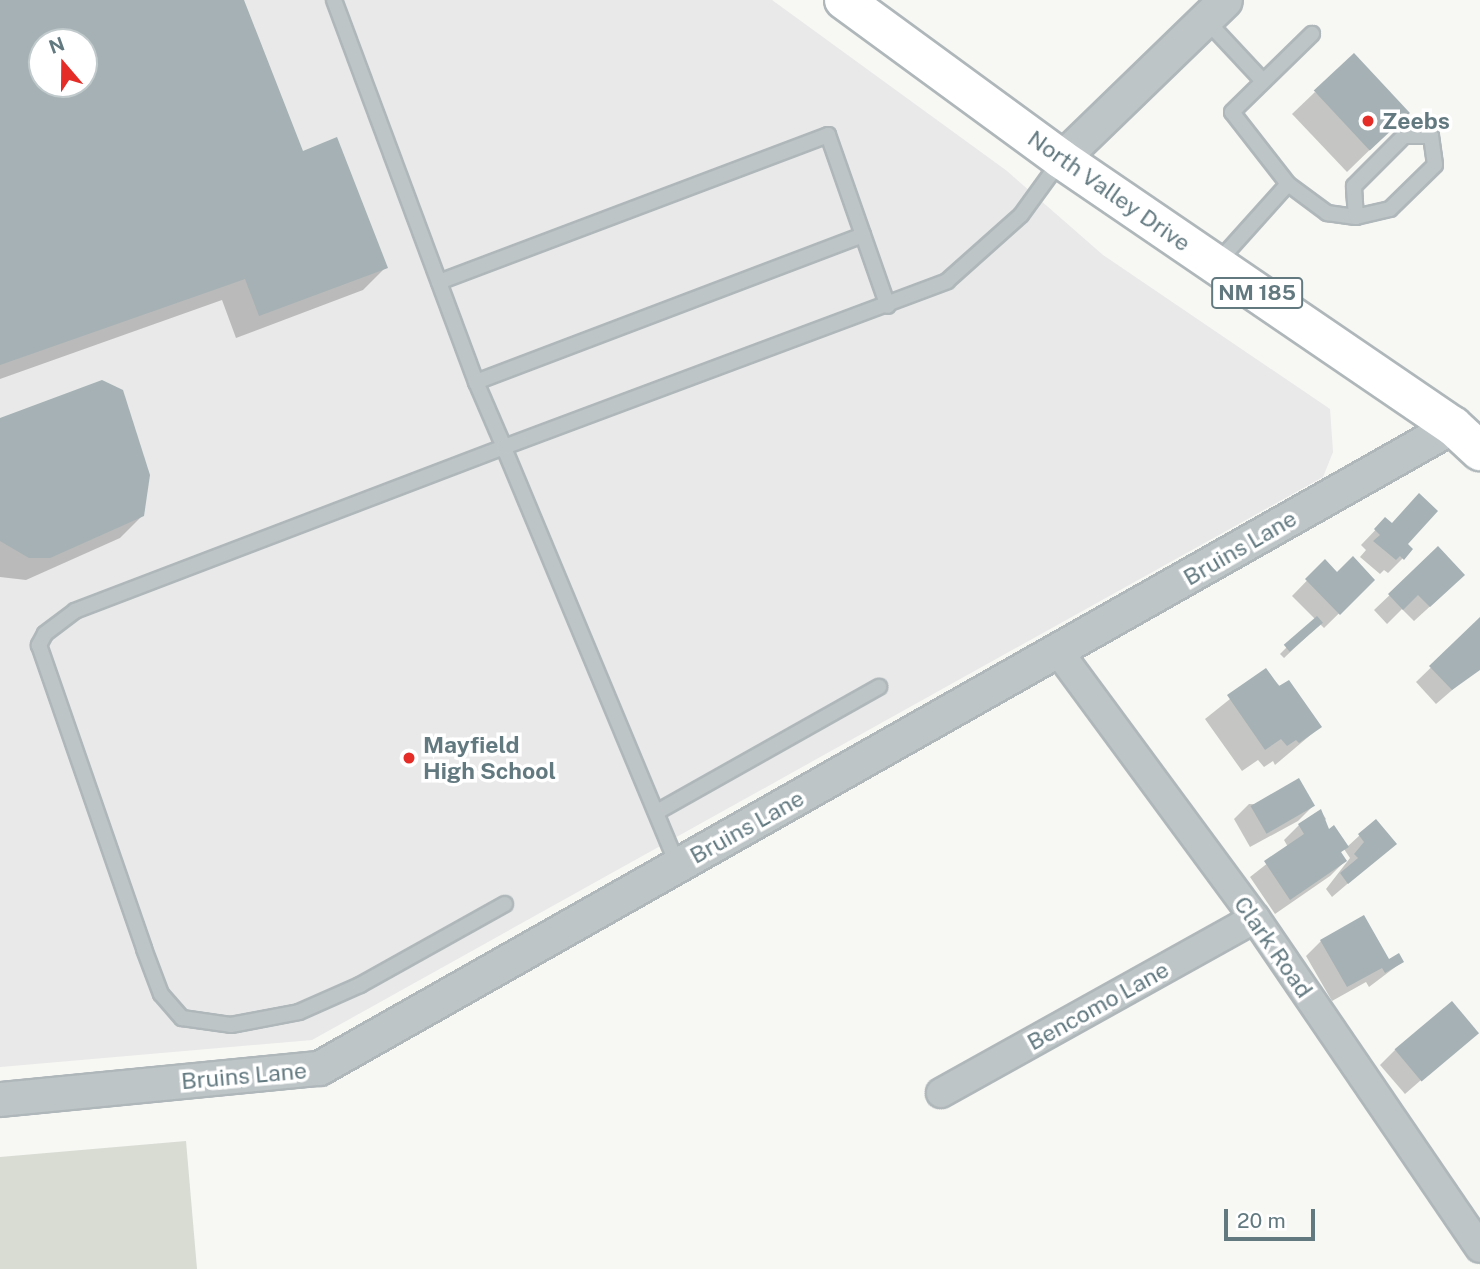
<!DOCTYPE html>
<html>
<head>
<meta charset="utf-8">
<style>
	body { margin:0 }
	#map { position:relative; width:1480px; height:1269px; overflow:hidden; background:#f7f7f4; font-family:"Public Sans",sans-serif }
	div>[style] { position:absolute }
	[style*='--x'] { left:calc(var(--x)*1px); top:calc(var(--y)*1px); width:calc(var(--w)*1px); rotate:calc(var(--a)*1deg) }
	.built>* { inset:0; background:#e8e9e8 }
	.green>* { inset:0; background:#d8dcd3 }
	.shadow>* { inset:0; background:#0003 }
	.building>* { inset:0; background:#a5b1b4; transform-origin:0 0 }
	.roads { filter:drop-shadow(2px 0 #afb7ba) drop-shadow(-2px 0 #afb7ba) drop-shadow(0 2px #afb7ba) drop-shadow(0 -2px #afb7ba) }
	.service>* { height:14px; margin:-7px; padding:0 7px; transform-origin:7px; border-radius:7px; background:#bec5c7 }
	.minor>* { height:28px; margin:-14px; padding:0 14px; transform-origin:14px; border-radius:14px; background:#bec5c7 }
	.tertiary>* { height:33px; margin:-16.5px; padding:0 16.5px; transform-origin:16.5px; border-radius:16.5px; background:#bec5c7 }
	.primary>* { height:38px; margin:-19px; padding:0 19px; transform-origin:19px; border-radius:19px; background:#fff }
	.dots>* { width:19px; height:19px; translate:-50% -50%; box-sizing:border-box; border:4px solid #fff; border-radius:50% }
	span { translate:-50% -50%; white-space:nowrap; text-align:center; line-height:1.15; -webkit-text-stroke:7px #fff; paint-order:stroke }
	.shield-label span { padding:2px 5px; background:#fff; border:2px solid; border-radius:5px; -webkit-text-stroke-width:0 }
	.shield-label { font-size:21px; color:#627980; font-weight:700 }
	.poi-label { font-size:23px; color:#627980; font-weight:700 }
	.left { translate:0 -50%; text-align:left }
	.street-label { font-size:23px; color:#627980 }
	.north { position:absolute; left:28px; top:28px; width:70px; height:70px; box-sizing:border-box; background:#fff; border:2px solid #c0c9cc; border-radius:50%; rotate:340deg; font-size:19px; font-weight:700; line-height:28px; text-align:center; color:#627980 }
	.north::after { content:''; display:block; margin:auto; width:24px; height:32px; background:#e52c27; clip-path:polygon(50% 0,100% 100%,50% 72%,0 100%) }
	.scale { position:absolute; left:1224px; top:1209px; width:91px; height:32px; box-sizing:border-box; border:4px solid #627980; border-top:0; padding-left:9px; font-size:21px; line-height:24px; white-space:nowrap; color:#627980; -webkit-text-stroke:5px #fff; paint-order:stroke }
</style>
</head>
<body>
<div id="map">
	<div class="built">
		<i style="clip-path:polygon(evenodd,0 0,772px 0,1007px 171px,1103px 255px,1330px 409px,1333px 452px,1323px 477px,312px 1040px,0 1067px,0 0,42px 42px,84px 42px,84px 84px,42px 84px,42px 42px)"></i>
	</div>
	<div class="green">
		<i style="clip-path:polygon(186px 1141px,197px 1269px,0 1269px,0 1157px)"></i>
	</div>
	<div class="shadow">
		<i style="clip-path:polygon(evenodd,0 0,242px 0,302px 153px,386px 267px,363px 290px,236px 338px,222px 300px,0 379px,0 0,42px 42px,84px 42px,84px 84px,42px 84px,42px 42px)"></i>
		<i style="clip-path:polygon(1315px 92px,1385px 135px,1347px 172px,1292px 114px)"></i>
		<i style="clip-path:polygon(0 420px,143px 515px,120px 538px,26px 580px,0 577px)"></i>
		<i style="clip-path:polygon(1385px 520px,1405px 545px,1403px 558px,1388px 573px,1384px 570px,1380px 574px,1360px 557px,1366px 550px,1361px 545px)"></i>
		<i style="clip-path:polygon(1438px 549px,1448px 590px,1414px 621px,1402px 609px,1387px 624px,1374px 610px)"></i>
		<i style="clip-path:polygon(1325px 562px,1337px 574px,1373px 580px,1324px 628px,1320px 624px,1284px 658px,1280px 654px,1315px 619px,1292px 596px)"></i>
		<i style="clip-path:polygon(1480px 620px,1480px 666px,1436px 704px,1416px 682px)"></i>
		<i style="clip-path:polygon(1265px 671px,1320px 727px,1275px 765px,1273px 761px,1264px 767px,1258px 760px,1242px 771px,1205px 719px)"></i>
		<i style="clip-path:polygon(1249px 804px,1313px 806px,1298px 821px,1250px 847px,1234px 819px)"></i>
		<i style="clip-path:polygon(1321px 811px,1326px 819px,1322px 823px,1347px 847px,1360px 835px,1394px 844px,1332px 897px,1326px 889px,1350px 858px,1344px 849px,1340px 853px,1345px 861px,1330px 876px,1275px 914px,1250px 877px,1288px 847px,1284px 840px,1299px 825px)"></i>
		<i style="clip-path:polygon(1321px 941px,1388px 961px,1402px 962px,1369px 987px,1366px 982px,1332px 1001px,1306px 956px)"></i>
		<i style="clip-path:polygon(1476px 1032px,1405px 1094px,1380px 1065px,1395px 1050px)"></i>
	</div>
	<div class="building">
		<i style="clip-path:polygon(evenodd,0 0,244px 0,303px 151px,337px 137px,388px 268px,259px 316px,245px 279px,0 365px,0 0,42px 42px,84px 42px,84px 84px,42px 84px,42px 42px)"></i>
		<i style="left:1354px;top:53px;width:82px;height:55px;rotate:47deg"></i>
		<i style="clip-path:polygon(102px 380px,123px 390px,150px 475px,144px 516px,50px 558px,29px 558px,0 541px,0 418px)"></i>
		<i style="clip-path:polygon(1419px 493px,1438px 511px,1408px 544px,1413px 549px,1404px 560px,1400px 556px,1396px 560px,1373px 541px,1380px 535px,1374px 529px,1385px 517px,1392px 523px)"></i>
		<i style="clip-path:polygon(1438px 546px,1465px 575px,1430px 607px,1418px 595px,1403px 610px,1388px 594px)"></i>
		<i style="clip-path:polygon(1353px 556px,1375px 580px,1340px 615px,1305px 579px,1325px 559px,1337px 572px)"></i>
		<i style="left:1317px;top:616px;width:9px;height:44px;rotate:49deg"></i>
		<i style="clip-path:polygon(1480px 617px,1480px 670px,1452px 690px,1429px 666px)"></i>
		<i style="clip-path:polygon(1266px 668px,1279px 686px,1289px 680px,1322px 727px,1299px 743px,1296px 740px,1287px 746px,1281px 739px,1265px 750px,1227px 695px)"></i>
		<i style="left:1299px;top:778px;width:32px;height:56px;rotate:60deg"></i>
		<i style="clip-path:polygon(1321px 809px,1329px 829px,1334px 825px,1349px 847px,1341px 852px,1347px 861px,1290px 900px,1264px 861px,1304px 834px,1298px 824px)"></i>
		<i style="clip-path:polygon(1376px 819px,1397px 844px,1348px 884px,1340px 873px,1358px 858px,1354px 854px,1364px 842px,1358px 834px)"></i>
		<i style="clip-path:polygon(1364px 915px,1389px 959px,1399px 953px,1404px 962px,1385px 973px,1382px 968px,1347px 987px,1320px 940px)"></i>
		<i style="left:1452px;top:1001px;width:42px;height:75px;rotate:50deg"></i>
	</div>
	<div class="roads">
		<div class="service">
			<i style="--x:334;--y:0;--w:408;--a:69.6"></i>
			<i style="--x:476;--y:382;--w:414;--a:-20.8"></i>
			<i style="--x:1205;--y:19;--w:85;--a:46.9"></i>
			<i style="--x:1288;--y:184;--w:49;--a:36.6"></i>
			<i style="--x:1327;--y:213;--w:29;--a:8"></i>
			<i style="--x:1356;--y:217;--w:31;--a:-94"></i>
			<i style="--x:1354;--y:186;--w:71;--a:-45"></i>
			<i style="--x:1404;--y:136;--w:27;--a:0"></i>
			<i style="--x:1431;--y:136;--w:29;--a:82"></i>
			<i style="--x:1435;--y:165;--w:63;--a:135.6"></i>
			<i style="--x:1390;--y:209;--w:35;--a:167"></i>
			<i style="--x:1217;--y:263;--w:106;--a:-48.1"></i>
			<i style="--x:1288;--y:184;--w:91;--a:-127.9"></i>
			<i style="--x:1232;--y:112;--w:112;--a:-44.3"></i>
			<i style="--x:439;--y:282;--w:416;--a:-20.7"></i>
			<i style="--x:828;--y:135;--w:181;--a:70.7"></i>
			<i style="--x:476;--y:382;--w:71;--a:66.7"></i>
			<i style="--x:504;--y:447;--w:459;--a:159.1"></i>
			<i style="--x:75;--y:611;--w:38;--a:143"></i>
			<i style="--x:45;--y:634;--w:13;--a:119"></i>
			<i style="--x:39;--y:645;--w:322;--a:70.9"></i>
			<i style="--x:144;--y:949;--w:48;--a:69.3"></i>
			<i style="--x:161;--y:994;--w:32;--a:49"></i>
			<i style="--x:182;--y:1018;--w:49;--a:8.1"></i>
			<i style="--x:231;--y:1025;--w:69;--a:-10.8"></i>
			<i style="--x:299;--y:1012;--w:67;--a:-23.9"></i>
			<i style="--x:360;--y:985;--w:166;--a:-29.2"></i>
			<i style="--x:657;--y:812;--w:255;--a:-29.4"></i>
			<i style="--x:678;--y:866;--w:454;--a:-112.6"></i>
			<i style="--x:504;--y:447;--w:473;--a:-20.5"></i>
			<i style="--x:947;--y:281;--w:99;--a:-41.7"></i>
			<i style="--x:1021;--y:215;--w:68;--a:-54"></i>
		</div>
		<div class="minor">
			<i style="--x:1058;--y:651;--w:332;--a:53.6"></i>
			<i style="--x:1255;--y:918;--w:399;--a:55.7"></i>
			<i style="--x:941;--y:1093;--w:359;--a:-29.1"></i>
		</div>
		<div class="tertiary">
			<i style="--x:1061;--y:159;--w:228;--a:-44.1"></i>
			<i style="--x:0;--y:1099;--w:321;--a:-5.6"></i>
			<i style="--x:319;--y:1068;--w:1303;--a:-29.52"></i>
		</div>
		<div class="primary">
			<i style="--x:844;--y:0;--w:269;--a:36.2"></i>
			<i style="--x:1061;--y:159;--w:474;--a:34.3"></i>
			<i style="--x:1453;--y:426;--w:37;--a:43"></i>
		</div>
	</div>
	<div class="dots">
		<i style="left:1368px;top:121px;background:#e52c27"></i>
		<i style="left:409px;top:758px;background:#e52c27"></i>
	</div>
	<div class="shield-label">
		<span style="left:1257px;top:293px">NM 185</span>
	</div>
	<div class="poi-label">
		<span class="left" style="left:1382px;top:121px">Zeebs</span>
		<span class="left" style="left:423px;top:758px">Mayfield<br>High School</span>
	</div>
	<div class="street-label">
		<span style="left:1109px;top:191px;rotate:35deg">North Valley Drive</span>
		<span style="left:1240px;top:548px;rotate:-30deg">Bruins Lane</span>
		<span style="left:747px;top:827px;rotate:-29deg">Bruins Lane</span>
		<span style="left:1273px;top:947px;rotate:55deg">Clark Road</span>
		<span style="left:1098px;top:1006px;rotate:-29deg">Bencomo Lane</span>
		<span style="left:244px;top:1076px;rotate:-5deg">Bruins Lane</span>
	</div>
	<div class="north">N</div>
	<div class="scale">20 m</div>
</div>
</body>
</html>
